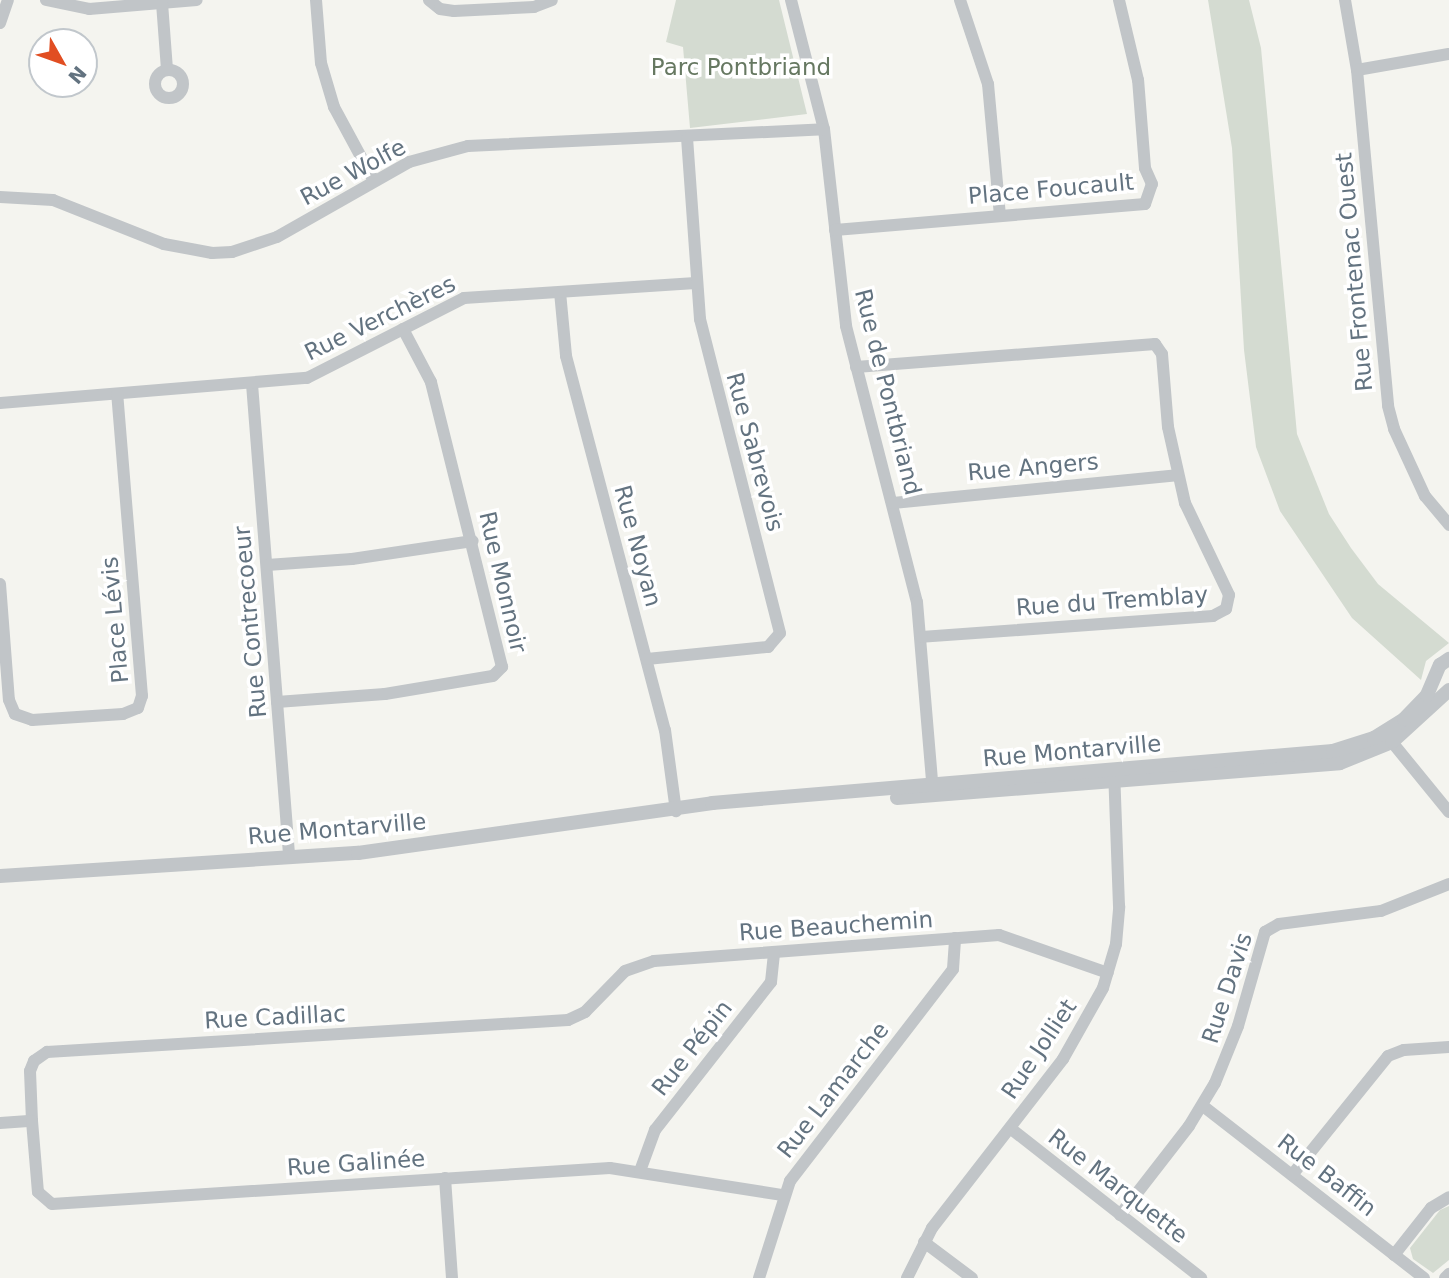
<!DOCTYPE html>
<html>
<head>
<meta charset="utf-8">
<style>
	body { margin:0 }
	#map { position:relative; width:1449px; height:1278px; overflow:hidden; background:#f4f4ef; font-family:"DejaVu Sans",sans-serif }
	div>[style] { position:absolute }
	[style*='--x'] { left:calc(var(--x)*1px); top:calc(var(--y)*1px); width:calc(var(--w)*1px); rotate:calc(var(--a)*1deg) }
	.green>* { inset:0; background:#d4dbd1 }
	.minor>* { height:12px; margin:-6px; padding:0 6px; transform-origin:6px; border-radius:6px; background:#c1c5c8 }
	.minor>.ring { margin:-6px; padding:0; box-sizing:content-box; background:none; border:12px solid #c1c5c8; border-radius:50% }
	.tertiary>* { height:14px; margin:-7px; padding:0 7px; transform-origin:7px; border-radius:7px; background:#c1c5c8 }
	span { translate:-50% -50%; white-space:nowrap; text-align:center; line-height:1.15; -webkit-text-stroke:7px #fff; paint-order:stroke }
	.park-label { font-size:23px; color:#667861 }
	.street-label { font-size:23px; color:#637380 }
	.north { position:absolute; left:28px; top:28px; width:70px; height:70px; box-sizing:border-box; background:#fff; border:2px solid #c1c7cc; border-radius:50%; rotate:130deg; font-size:19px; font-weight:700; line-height:28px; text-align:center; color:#637380 }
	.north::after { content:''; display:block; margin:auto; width:24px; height:32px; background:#e14e22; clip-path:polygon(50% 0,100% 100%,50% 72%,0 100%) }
</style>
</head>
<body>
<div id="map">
	<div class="green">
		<i style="clip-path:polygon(676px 0,779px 0,807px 114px,690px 128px,683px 47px,666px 42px)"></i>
		<i style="clip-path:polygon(1208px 0,1249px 0,1261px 48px,1297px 434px,1329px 514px,1351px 548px,1378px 584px,1449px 643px,1426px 661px,1421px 680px,1352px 618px,1280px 511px,1256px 447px,1244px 350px,1232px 148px)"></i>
		<i style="clip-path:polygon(1449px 1206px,1449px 1260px,1433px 1273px,1413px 1259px,1410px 1248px,1440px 1210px)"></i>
	</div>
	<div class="minor">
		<i style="--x:46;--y:0;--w:44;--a:11.8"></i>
		<i style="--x:89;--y:9;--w:108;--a:-4.8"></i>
		<i style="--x:316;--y:0;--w:63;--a:85.5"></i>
		<i style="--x:321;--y:63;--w:46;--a:73.5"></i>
		<i style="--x:334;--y:107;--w:84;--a:61.6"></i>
		<i style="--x:429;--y:0;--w:14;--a:39"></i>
		<i style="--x:440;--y:9;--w:14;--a:8"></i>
		<i style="--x:454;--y:11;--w:80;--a:-2.9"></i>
		<i style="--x:534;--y:7;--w:19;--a:-21"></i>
		<i style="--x:791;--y:0;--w:133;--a:75.7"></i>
		<i style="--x:824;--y:129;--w:198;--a:83.6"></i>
		<i style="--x:846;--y:326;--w:285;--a:75.6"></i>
		<i style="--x:917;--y:602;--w:192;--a:85.2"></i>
		<i style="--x:960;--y:0;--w:89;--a:71.6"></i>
		<i style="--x:988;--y:84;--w:132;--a:84.8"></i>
		<i style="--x:1345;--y:0;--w:71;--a:80.3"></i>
		<i style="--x:1357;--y:70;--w:337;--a:84.7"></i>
		<i style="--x:1388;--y:406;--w:24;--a:75"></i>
		<i style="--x:1394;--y:429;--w:74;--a:65.2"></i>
		<i style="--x:1425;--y:496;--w:38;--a:50"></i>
		<i style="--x:162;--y:3;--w:67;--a:85.7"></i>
		<i style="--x:0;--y:23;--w:24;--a:-71"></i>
		<i style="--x:1357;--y:70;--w:93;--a:-9.9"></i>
		<i class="ring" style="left:155px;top:70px;width:16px;height:16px"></i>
		<i style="--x:0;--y:197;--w:53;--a:3.2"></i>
		<i style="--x:53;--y:200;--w:119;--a:21.6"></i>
		<i style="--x:164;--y:244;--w:49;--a:10.6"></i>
		<i style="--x:212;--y:253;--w:20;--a:-3"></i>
		<i style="--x:232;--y:252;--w:47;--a:-18.4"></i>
		<i style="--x:277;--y:237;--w:152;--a:-29.6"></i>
		<i style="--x:409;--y:162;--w:61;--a:-15.2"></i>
		<i style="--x:468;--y:146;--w:356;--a:-2.7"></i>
		<i style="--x:835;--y:230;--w:311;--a:-4.8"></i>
		<i style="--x:1145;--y:204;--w:21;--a:-71"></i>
		<i style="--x:1152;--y:184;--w:17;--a:-114"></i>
		<i style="--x:1145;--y:168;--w:88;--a:-94.5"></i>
		<i style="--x:1138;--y:80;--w:82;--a:-103.4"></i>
		<i style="--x:560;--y:292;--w:64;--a:84.6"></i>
		<i style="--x:566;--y:356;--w:387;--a:75.2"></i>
		<i style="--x:665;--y:730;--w:82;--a:82.3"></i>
		<i style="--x:856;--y:367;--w:300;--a:-4.4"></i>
		<i style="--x:1155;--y:344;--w:12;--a:55"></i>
		<i style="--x:1162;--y:354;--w:73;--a:85.3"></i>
		<i style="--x:1168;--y:427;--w:78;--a:77.4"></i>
		<i style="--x:1185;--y:503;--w:102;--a:64.4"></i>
		<i style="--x:1229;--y:595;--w:14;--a:102"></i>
		<i style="--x:1226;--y:609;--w:15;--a:152"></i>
		<i style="--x:1213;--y:616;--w:292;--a:175.9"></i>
		<i style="--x:252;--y:384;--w:475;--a:85.5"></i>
		<i style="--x:0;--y:403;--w:308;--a:-4.7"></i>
		<i style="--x:307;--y:378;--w:176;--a:-27"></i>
		<i style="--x:464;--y:298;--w:232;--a:-3.7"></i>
		<i style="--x:893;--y:503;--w:285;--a:-5.6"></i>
		<i style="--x:267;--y:565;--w:85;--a:-4"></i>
		<i style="--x:352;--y:559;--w:122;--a:-8.5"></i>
		<i style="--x:0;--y:584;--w:116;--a:85.6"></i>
		<i style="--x:9;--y:700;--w:15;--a:67"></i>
		<i style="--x:15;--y:714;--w:18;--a:19"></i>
		<i style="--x:32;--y:720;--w:91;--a:-3.8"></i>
		<i style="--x:123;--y:714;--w:16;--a:-22"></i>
		<i style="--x:138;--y:708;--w:13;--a:-72"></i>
		<i style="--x:142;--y:696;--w:303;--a:-94.7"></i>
		<i style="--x:647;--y:659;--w:122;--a:-5.7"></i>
		<i style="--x:768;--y:647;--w:18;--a:-49"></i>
		<i style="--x:780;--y:633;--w:324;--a:-104.3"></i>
		<i style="--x:700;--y:319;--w:181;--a:-94.1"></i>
		<i style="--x:277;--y:702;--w:108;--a:-4.2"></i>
		<i style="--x:385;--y:694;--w:109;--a:-9.5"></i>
		<i style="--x:493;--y:676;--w:13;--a:-45"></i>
		<i style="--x:502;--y:667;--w:294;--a:-104"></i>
		<i style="--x:431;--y:382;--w:60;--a:-117.8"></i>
		<i style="--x:1387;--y:736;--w:98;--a:50.8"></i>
		<i style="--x:1203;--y:1106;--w:280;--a:37.9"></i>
		<i style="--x:32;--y:1121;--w:50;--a:-92.3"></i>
		<i style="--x:30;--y:1071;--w:11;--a:-68"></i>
		<i style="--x:34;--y:1061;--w:16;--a:-35"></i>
		<i style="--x:47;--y:1052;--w:522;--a:-3.51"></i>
		<i style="--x:568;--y:1020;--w:19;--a:-25"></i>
		<i style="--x:585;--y:1012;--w:57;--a:-45.7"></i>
		<i style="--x:625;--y:971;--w:31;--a:-19"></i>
		<i style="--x:654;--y:961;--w:346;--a:-4.3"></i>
		<i style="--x:999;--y:935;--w:115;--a:19.2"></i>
		<i style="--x:0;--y:1123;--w:32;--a:-4"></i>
		<i style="--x:32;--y:1121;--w:71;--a:85.2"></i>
		<i style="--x:38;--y:1192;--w:18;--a:41"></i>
		<i style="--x:52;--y:1204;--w:559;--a:-3.69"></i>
		<i style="--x:610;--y:1168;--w:175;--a:8.9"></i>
		<i style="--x:1010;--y:1128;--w:243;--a:38.1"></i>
		<i style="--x:640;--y:1171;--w:44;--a:-69.9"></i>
		<i style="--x:655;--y:1130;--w:188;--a:-51.9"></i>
		<i style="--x:771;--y:982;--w:30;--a:-84"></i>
		<i style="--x:1292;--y:1175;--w:153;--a:-51.1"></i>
		<i style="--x:1388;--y:1056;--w:17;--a:-21"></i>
		<i style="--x:1404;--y:1050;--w:45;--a:-3.8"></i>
		<i style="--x:445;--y:1178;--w:100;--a:86"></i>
		<i style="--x:1120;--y:1215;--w:113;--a:-52.2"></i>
		<i style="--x:1189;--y:1126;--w:50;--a:-58.8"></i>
		<i style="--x:1215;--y:1083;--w:61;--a:-68"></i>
		<i style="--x:1238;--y:1026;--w:98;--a:-74"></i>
		<i style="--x:1265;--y:932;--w:16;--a:-30"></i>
		<i style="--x:1279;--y:924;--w:103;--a:-7.3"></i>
		<i style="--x:1381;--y:911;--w:73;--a:-21.7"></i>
		<i style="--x:924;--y:1242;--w:60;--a:36.9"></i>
		<i style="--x:1394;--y:1255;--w:60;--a:-51.8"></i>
		<i style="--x:1431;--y:1208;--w:21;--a:-31"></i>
		<i style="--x:759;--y:1278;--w:102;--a:-72.3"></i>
		<i style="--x:790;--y:1181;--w:267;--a:-52.4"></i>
		<i style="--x:953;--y:969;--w:31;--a:-86"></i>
		<i style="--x:907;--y:1278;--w:56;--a:-63.4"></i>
		<i style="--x:932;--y:1228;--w:214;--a:-52.2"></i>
		<i style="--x:1063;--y:1059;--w:81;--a:-60.6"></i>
		<i style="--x:1103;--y:988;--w:46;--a:-73.5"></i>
		<i style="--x:1116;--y:944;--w:38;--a:-85"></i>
		<i style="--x:1119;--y:906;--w:135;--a:-92.1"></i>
		<i style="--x:1445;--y:1278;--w:6;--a:-45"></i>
	</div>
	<div class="tertiary">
		<i style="--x:897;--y:798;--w:444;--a:-4.5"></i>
		<i style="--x:1340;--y:763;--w:56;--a:-22"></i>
		<i style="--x:1392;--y:742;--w:77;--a:-42.4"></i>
		<i style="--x:0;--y:876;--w:359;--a:-3.7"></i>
		<i style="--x:358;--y:853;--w:358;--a:-8"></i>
		<i style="--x:712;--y:803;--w:623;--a:-4.79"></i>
		<i style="--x:1333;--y:751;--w:43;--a:-17.6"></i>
		<i style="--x:1374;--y:738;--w:36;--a:-32"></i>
		<i style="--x:1404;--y:719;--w:33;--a:-46"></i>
		<i style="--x:1427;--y:695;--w:33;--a:-67"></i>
		<i style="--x:1440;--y:665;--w:11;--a:-34"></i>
	</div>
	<div class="park-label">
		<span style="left:741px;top:67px">Parc Pontbriand</span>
	</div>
	<div class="street-label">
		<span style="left:353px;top:172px;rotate:-28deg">Rue Wolfe</span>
		<span style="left:1051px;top:189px;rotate:-5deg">Place Foucault</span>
		<span style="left:1354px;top:272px;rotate:-95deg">Rue Frontenac Ouest</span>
		<span style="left:380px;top:318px;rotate:-26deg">Rue Verchères</span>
		<span style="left:888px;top:392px;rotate:76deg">Rue de Pontbriand</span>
		<span style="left:755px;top:452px;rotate:75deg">Rue Sabrevois</span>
		<span style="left:1033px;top:467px;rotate:-5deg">Rue Angers</span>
		<span style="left:638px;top:546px;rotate:75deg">Rue Noyan</span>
		<span style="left:503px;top:582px;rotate:77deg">Rue Monnoir</span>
		<span style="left:1112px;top:601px;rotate:-4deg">Rue du Tremblay</span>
		<span style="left:115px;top:620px;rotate:-95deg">Place Lévis</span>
		<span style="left:250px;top:622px;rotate:-95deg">Rue Contrecoeur</span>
		<span style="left:1072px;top:751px;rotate:-5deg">Rue Montarville</span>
		<span style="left:337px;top:829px;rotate:-5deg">Rue Montarville</span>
		<span style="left:836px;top:926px;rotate:-4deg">Rue Beauchemin</span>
		<span style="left:1227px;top:988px;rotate:-72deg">Rue Davis</span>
		<span style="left:275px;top:1017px;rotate:-3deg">Rue Cadillac</span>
		<span style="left:692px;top:1048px;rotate:-52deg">Rue Pépin</span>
		<span style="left:1039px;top:1049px;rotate:-56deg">Rue Jolliet</span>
		<span style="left:833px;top:1090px;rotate:-52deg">Rue Lamarche</span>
		<span style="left:356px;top:1163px;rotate:-4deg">Rue Galinée</span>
		<span style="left:1327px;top:1175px;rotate:38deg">Rue Baffin</span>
		<span style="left:1118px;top:1186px;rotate:38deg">Rue Marquette</span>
	</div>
	<div class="north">N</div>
</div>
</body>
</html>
